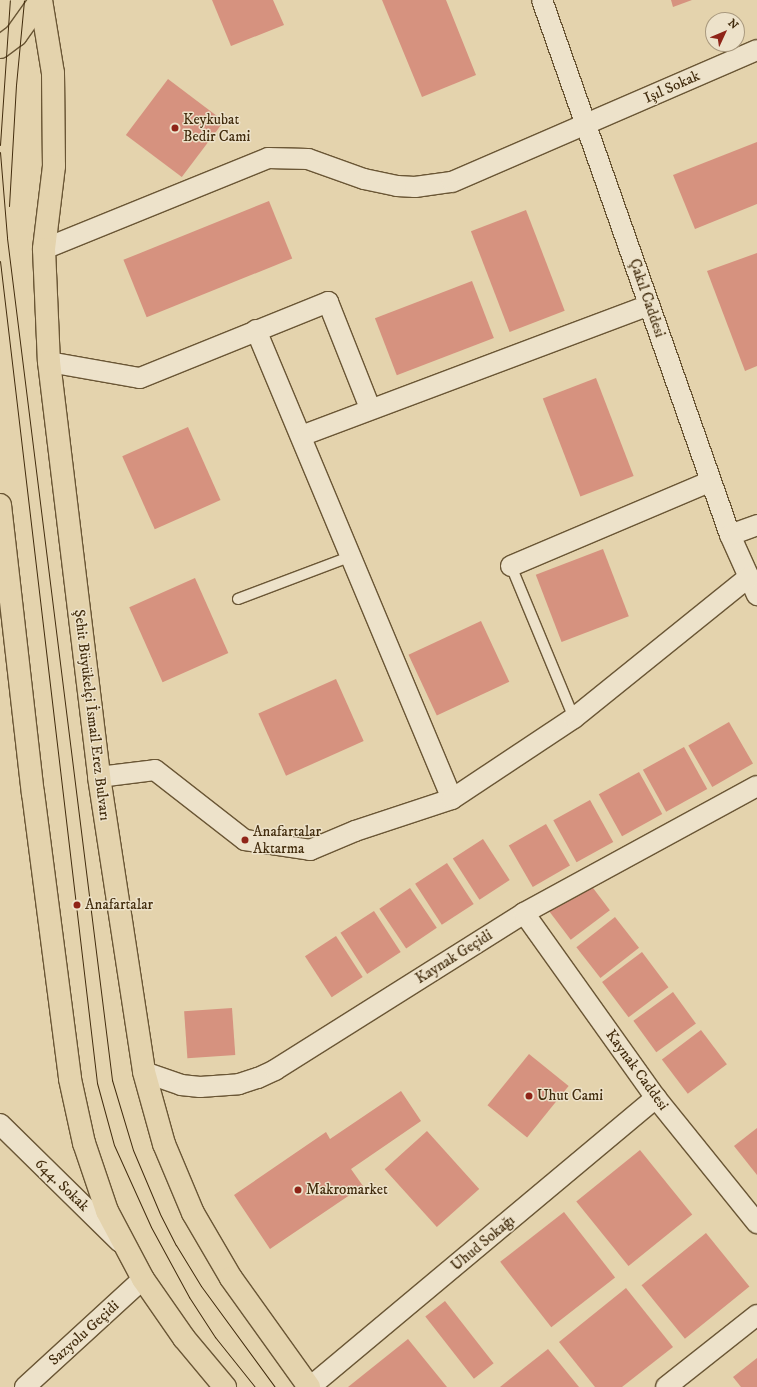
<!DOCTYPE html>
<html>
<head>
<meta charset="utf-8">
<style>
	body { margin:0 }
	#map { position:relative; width:757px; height:1387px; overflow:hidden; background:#e4d3ad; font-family:"IM FELL DW Pica",serif }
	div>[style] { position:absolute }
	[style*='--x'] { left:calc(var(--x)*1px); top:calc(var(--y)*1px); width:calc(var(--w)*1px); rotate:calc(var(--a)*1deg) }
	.building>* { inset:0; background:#d6927f; transform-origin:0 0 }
	.roads { filter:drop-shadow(1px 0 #6a5635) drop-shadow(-1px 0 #6a5635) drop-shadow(0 1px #6a5635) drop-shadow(0 -1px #6a5635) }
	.lane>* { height:10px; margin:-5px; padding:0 5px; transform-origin:5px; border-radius:5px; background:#ede2ca }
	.street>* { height:20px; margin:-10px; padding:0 10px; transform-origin:10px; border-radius:10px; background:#ede2ca }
	.primary>* { height:22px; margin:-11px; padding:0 11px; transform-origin:11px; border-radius:11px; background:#e4d3ad }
	.tram>* { height:1px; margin:-0.5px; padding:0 0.5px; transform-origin:0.5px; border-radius:0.5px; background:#422c0d }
	.dots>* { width:11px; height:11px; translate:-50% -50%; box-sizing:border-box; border:2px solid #ede2ca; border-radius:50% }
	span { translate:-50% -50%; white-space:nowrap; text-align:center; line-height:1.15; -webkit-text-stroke:3px #ede2ca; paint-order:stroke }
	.street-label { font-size:15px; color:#422c0d }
	.poi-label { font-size:15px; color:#422c0d }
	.left { translate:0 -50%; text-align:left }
	.north { position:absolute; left:705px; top:12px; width:40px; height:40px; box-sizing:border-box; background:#ede2ca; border:1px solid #a9997e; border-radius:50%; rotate:46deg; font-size:11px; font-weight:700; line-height:16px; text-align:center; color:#422c0d }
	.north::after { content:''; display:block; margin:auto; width:14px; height:18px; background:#8f2418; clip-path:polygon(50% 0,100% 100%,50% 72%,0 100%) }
</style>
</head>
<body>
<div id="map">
	<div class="building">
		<i style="clip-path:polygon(212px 0,273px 0,284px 25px,231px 46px)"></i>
		<i style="clip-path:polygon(382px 0,446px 0,476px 75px,422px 97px)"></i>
		<i style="clip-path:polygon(671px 0,692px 0,673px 7px)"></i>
		<i style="left:168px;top:79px;width:70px;height:70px;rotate:37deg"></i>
		<i style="clip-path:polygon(757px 142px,757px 204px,695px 229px,673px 175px)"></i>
		<i style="left:269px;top:201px;width:62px;height:157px;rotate:68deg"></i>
		<i style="left:526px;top:210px;width:108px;height:59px;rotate:69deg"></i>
		<i style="clip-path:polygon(757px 253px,757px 366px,745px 371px,707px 271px)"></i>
		<i style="left:472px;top:281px;width:61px;height:104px;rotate:69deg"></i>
		<i style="left:596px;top:378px;width:105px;height:57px;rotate:69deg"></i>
		<i style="left:188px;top:427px;width:80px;height:72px;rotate:66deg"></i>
		<i style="left:603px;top:549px;width:72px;height:72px;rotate:69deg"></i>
		<i style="left:195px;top:578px;width:82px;height:72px;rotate:66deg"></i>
		<i style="left:481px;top:621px;width:67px;height:80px;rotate:65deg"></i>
		<i style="left:336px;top:679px;width:68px;height:85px;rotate:66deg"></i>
		<i style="left:729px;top:722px;width:48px;height:47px;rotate:60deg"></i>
		<i style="left:684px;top:747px;width:48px;height:47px;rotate:61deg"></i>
		<i style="left:639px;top:772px;width:48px;height:46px;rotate:61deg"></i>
		<i style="left:590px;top:800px;width:48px;height:42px;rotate:61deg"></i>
		<i style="left:546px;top:824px;width:48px;height:43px;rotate:60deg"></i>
		<i style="left:483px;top:839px;width:49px;height:36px;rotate:57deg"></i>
		<i style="left:447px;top:863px;width:49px;height:38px;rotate:57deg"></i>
		<i style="left:587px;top:880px;width:38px;height:49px;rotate:53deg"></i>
		<i style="left:410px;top:888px;width:48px;height:37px;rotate:56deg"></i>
		<i style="left:374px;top:911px;width:49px;height:40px;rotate:57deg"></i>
		<i style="left:615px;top:917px;width:39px;height:49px;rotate:52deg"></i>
		<i style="left:336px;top:936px;width:49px;height:37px;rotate:57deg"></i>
		<i style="left:642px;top:952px;width:44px;height:50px;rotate:53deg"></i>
		<i style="left:673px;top:992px;width:39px;height:49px;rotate:54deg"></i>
		<i style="left:232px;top:1008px;width:47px;height:48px;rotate:86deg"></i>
		<i style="left:701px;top:1030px;width:43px;height:49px;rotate:53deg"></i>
		<i style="left:529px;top:1054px;width:51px;height:66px;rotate:39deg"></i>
		<i style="clip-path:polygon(401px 1091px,421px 1121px,351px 1169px,363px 1186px,270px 1249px,234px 1195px,326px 1132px,330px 1139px)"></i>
		<i style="clip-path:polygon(757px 1128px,757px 1175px,734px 1146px)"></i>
		<i style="left:427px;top:1131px;width:78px;height:57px;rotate:48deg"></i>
		<i style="left:640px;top:1150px;width:83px;height:82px;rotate:51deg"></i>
		<i style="left:564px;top:1212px;width:83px;height:81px;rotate:52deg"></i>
		<i style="left:706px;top:1233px;width:69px;height:83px;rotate:51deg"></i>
		<i style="clip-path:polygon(626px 1288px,673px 1347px,622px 1387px,595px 1387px,559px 1342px)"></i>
		<i style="left:445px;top:1301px;width:79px;height:25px;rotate:52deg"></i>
		<i style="clip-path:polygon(408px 1339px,447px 1387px,348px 1387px)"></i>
		<i style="clip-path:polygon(548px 1349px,579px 1387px,500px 1387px,515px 1375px)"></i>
		<i style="clip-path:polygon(757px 1358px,757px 1387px,741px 1387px,733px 1377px)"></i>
	</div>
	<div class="roads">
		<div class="lane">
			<i style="--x:511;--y:566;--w:165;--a:67.5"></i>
			<i style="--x:238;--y:599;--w:122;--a:-20.7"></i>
		</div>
		<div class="street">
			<i style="--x:542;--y:0;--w:567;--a:70.64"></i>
			<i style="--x:730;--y:535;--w:66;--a:65.8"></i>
			<i style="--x:44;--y:249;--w:242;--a:-22.1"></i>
			<i style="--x:268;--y:158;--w:40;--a:1.4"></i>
			<i style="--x:308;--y:159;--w:59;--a:19.7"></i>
			<i style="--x:364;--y:179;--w:34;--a:12"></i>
			<i style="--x:397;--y:186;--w:18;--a:3"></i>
			<i style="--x:415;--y:187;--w:37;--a:-8"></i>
			<i style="--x:452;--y:182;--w:332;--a:-23.4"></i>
			<i style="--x:256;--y:330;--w:508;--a:67.32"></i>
			<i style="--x:49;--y:362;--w:92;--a:10"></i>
			<i style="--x:140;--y:378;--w:203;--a:-22"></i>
			<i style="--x:328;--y:302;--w:114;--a:68.4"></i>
			<i style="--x:301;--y:436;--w:372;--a:-20.6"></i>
			<i style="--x:730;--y:535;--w:29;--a:-20"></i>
			<i style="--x:511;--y:566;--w:217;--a:-23"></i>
			<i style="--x:99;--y:777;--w:56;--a:-7.1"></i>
			<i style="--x:155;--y:770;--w:114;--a:37.9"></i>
			<i style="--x:245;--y:840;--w:66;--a:8.7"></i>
			<i style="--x:310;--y:850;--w:49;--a:-22.9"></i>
			<i style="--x:355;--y:831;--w:102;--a:-18.3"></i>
			<i style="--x:452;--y:799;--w:146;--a:-33.6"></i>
			<i style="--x:574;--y:718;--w:225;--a:-38.9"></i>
			<i style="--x:524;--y:913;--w:227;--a:54.5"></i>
			<i style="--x:656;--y:1098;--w:161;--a:51.1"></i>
			<i style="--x:144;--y:1072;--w:39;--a:19"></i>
			<i style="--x:181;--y:1085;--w:19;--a:6"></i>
			<i style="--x:200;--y:1087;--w:39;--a:-4"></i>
			<i style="--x:239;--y:1084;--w:20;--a:-18"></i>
			<i style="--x:258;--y:1078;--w:19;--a:-25"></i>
			<i style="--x:275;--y:1070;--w:294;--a:-32.2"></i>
			<i style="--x:524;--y:913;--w:265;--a:-28.6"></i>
			<i style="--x:0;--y:1124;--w:168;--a:44.5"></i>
			<i style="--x:25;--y:1387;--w:160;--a:-42.5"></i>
			<i style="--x:310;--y:1387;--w:451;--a:-39.9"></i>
			<i style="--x:666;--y:1387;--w:116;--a:-38.4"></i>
		</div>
		<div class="primary">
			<i style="--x:41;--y:0;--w:74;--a:80.7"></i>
			<i style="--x:53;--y:73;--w:93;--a:89.4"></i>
			<i style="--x:54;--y:166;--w:84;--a:96.9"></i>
			<i style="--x:44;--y:249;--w:113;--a:87.5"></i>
			<i style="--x:49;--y:362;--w:418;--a:83.1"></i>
			<i style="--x:99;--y:777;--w:298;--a:81.3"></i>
			<i style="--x:144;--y:1072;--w:75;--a:74.5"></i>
			<i style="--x:164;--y:1144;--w:75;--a:67.2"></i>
			<i style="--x:193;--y:1213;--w:75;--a:59.7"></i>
			<i style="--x:231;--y:1278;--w:134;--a:54.4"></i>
			<i style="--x:0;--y:47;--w:20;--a:-37"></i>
			<i style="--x:16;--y:35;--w:43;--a:-54.5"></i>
			<i style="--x:0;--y:505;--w:290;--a:83.5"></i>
			<i style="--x:33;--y:793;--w:288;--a:82.6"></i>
			<i style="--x:70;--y:1079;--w:66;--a:77.7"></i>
			<i style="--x:84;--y:1143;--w:72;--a:71.3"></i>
			<i style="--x:107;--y:1211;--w:77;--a:62.1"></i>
			<i style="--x:143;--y:1279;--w:72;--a:55.2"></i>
			<i style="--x:184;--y:1338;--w:64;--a:50.1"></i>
		</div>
	</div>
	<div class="tram">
		<i style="--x:0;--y:145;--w:145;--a:-86.1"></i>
		<i style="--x:0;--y:152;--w:86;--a:85.3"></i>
		<i style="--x:7;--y:238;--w:849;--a:82.89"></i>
		<i style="--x:112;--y:1080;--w:73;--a:73.3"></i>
		<i style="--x:133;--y:1150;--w:69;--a:67.1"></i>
		<i style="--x:160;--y:1214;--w:35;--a:63"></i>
		<i style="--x:176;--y:1245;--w:48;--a:58.6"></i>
		<i style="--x:201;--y:1286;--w:125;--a:53.8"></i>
		<i style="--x:9;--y:206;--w:121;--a:-86.7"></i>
		<i style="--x:16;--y:85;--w:85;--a:-84.6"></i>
		<i style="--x:0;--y:261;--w:828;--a:83.27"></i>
		<i style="--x:97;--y:1083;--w:64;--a:74.7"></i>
		<i style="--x:114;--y:1145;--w:90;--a:65.7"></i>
		<i style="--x:151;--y:1227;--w:80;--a:61.5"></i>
		<i style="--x:189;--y:1297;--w:48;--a:57"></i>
		<i style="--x:215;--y:1337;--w:64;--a:51.3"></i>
	</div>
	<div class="dots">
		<i style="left:175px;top:128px;background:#8f2418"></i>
		<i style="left:245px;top:840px;background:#8f2418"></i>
		<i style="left:77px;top:905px;background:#8f2418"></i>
		<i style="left:529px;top:1096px;background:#8f2418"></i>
		<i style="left:298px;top:1190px;background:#8f2418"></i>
	</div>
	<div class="street-label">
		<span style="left:672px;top:87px;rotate:-24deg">Işıl Sokak</span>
		<span style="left:647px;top:298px;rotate:71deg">Çakıl Caddesi</span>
		<span style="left:92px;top:715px;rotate:83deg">Şehit Büyükelçi İsmail Erez Bulvarı</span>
		<span style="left:454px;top:957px;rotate:-32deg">Kaynak Geçidi</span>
		<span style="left:637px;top:1070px;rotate:54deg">Kaynak Caddesi</span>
		<span style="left:62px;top:1185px;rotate:44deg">644. Sokak</span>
		<span style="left:483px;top:1243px;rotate:-40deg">Uhud Sokağı</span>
		<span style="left:84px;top:1333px;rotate:-42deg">Sazyolu Geçidi</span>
	</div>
	<div class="poi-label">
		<span class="left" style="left:183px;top:128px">Keykubat<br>Bedir Cami</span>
		<span class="left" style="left:253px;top:840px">Anafartalar<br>Aktarma</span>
		<span class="left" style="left:85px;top:905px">Anafartalar</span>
		<span class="left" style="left:537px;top:1096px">Uhut Cami</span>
		<span class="left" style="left:306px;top:1190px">Makromarket</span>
	</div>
	<div class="north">N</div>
</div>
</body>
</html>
